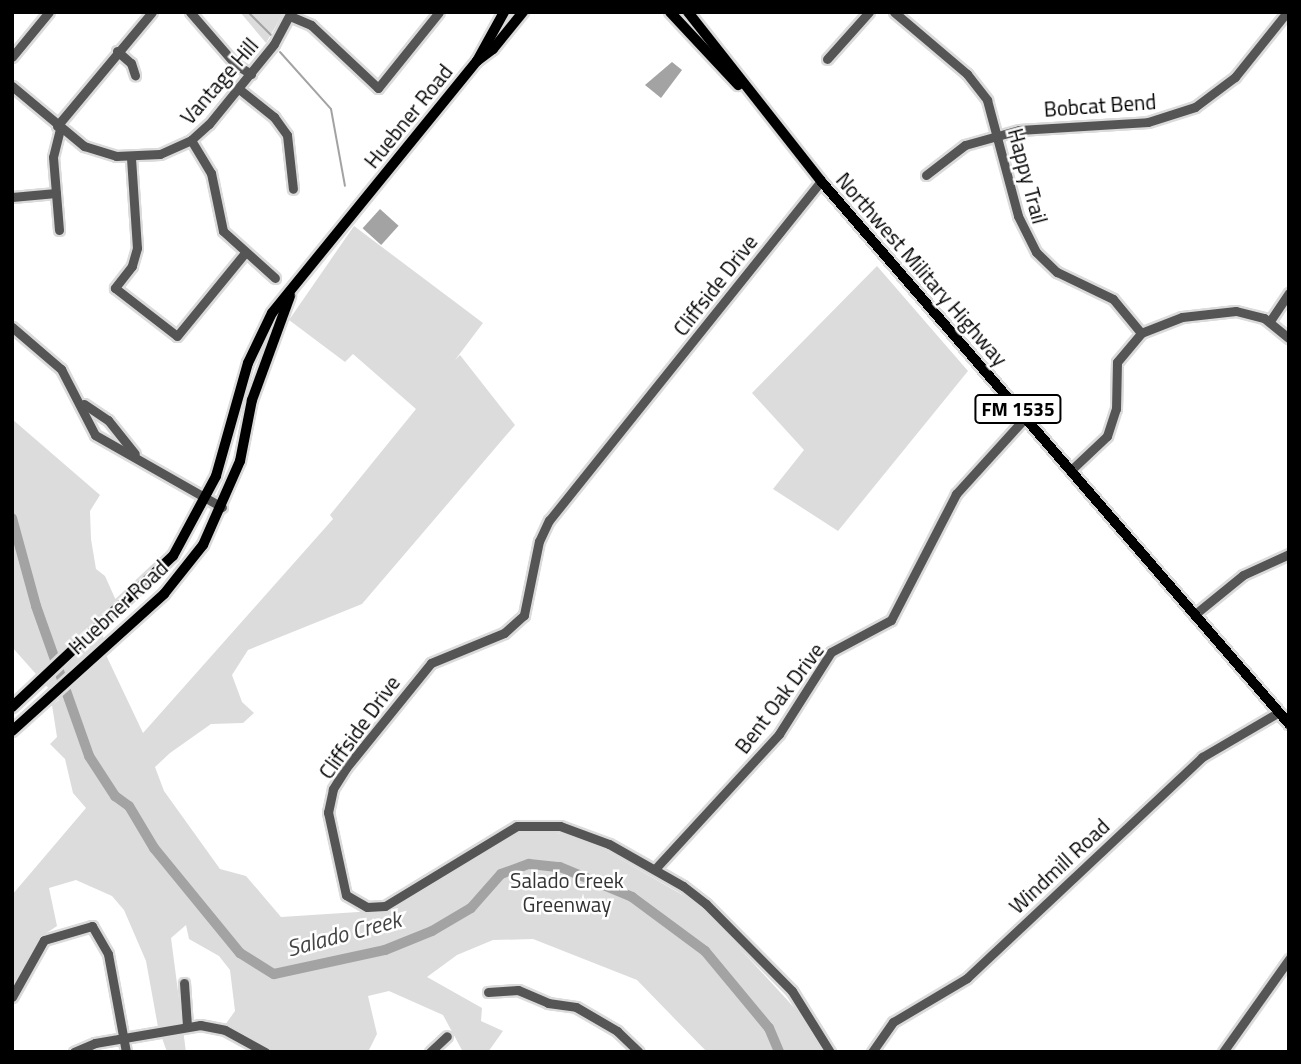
<!DOCTYPE html>
<html>
<head>
<meta charset="utf-8">
<style>
	body { margin:0 }
	#map { position:relative; width:1301px; height:1064px; overflow:hidden; background:#fff; font-family:"Titillium Web",sans-serif }
	div>[style] { position:absolute }
	[style*='--x'] { left:calc(var(--x)*1px); top:calc(var(--y)*1px); width:calc(var(--w)*1px); rotate:calc(var(--a)*1deg) }
	.green>* { inset:0; background:#dcdcdc }
	.water>* { inset:0; background:#a3a3a3; transform-origin:0 0 }
	.stream>* { height:2px; margin:-1px; padding:0 1px; transform-origin:1px; border-radius:1px; background:#a3a3a3 }
	.river>* { height:10px; margin:-5px; padding:0 5px; transform-origin:5px; border-radius:5px; background:#a3a3a3 }
	.roads { filter:drop-shadow(2px 0 #dbdbdb) drop-shadow(-2px 0 #dbdbdb) drop-shadow(0 2px #dbdbdb) drop-shadow(0 -2px #dbdbdb) }
	.minor>* { height:9px; margin:-4.5px; padding:0 4.5px; transform-origin:4.5px; border-radius:4.5px; background:#555 }
	.major>* { height:10px; margin:-5px; padding:0 5px; transform-origin:5px; border-radius:5px; background:#000 }
	span { translate:-50% -50%; white-space:nowrap; text-align:center; line-height:1.15; -webkit-text-stroke:5px #fff; paint-order:stroke }
	.shield-label span { padding:2px 5px; background:#fff; border:2px solid; border-radius:5px; -webkit-text-stroke-width:0 }
	.shield-label { font-size:19px; color:#000; font-weight:700 }
	.street-label { font-size:21px; color:#000 }
	.park-label { font-size:21px; color:#333 }
	.water-label { font-size:23px; color:#444; font-style:italic }
	.frame { position:absolute; inset:0; border:14px solid #000; pointer-events:none }
</style>
</head>
<body>
<div id="map">
	<div class="green">
		<i style="clip-path:polygon(240px 12px,284px 12px,266px 43px)"></i>
		<i style="clip-path:polygon(354px 226px,483px 323px,455px 360px,460px 355px,515px 425px,362px 604px,248px 650px,232px 675px,242px 702px,254px 713px,243px 723px,211px 724px,170px 753px,155px 767px,164px 791px,220px 869px,246px 876px,281px 917px,389px 910px,502px 836px,529px 828px,584px 838px,700px 905px,812px 1027px,823px 1052px,707px 1052px,637px 980px,533px 939px,493px 940px,457px 955px,427px 977px,482px 1008px,481px 1021px,503px 1031px,488px 1052px,463px 1052px,443px 1015px,389px 991px,368px 996px,377px 1034px,368px 1052px,274px 1052px,225px 1025px,235px 1011px,230px 970px,219px 956px,189px 939px,186px 925px,171px 938px,186px 1052px,167px 1052px,158px 1027px,146px 961px,124px 910px,112px 896px,76px 880px,49px 888px,57px 926px,42px 936px,12px 992px,12px 895px,86px 808px,73px 793px,65px 759px,50px 744px,57px 737px,52px 705px,59px 700px,12px 647px,12px 419px,100px 495px,90px 511px,91px 539px,96px 569px,105px 576px,118px 605px,101px 621px,106px 655px,143px 733px,333px 519px,330px 515px,416px 409px,353px 354px,345px 362px,289px 320px)"></i>
		<i style="clip-path:polygon(877px 266px,968px 371px,838px 531px,773px 489px,804px 450px,752px 393px)"></i>
	</div>
	<div class="water">
		<i style="clip-path:polygon(672px 62px,682px 70px,661px 98px,645px 85px)"></i>
		<i style="left:380px;top:209px;width:25px;height:26px;rotate:42deg"></i>
	</div>
	<div class="stream">
		<i style="--x:248;--y:12;--w:34;--a:45"></i>
		<i style="--x:280;--y:52;--w:76;--a:48.2"></i>
		<i style="--x:331;--y:109;--w:78;--a:79.7"></i>
	</div>
	<div class="river">
		<i style="--x:12;--y:518;--w:91;--a:74.7"></i>
		<i style="--x:36;--y:606;--w:159;--a:70.5"></i>
		<i style="--x:89;--y:756;--w:48;--a:57"></i>
		<i style="--x:115;--y:796;--w:17;--a:36"></i>
		<i style="--x:129;--y:806;--w:49;--a:59.2"></i>
		<i style="--x:154;--y:848;--w:136;--a:50.7"></i>
		<i style="--x:240;--y:953;--w:40;--a:32"></i>
		<i style="--x:274;--y:974;--w:114;--a:-12.2"></i>
		<i style="--x:385;--y:950;--w:51;--a:-22"></i>
		<i style="--x:432;--y:931;--w:45;--a:-30.5"></i>
		<i style="--x:471;--y:908;--w:45;--a:-48.6"></i>
		<i style="--x:501;--y:874;--w:30;--a:-20"></i>
		<i style="--x:529;--y:864;--w:31;--a:6"></i>
		<i style="--x:560;--y:867;--w:78;--a:22.6"></i>
		<i style="--x:632;--y:897;--w:91;--a:36.5"></i>
		<i style="--x:705;--y:951;--w:100;--a:50.3"></i>
		<i style="--x:769;--y:1028;--w:26;--a:67"></i>
	</div>
	<div class="roads">
		<div class="minor">
			<i style="--x:190;--y:12;--w:69;--a:49.1"></i>
			<i style="--x:235;--y:64;--w:19;--a:32"></i>
			<i style="--x:894;--y:12;--w:96;--a:40.3"></i>
			<i style="--x:967;--y:74;--w:33;--a:52"></i>
			<i style="--x:987;--y:100;--w:120;--a:75"></i>
			<i style="--x:1018;--y:216;--w:40;--a:63.4"></i>
			<i style="--x:1036;--y:252;--w:29;--a:44"></i>
			<i style="--x:1057;--y:272;--w:62;--a:25.7"></i>
			<i style="--x:1113;--y:299;--w:44;--a:50.5"></i>
			<i style="--x:290;--y:16;--w:23;--a:23"></i>
			<i style="--x:311;--y:25;--w:92;--a:43.2"></i>
			<i style="--x:378;--y:88;--w:97;--a:-51.2"></i>
			<i style="--x:117;--y:51;--w:18;--a:41"></i>
			<i style="--x:131;--y:63;--w:13;--a:72"></i>
			<i style="--x:12;--y:57;--w:58;--a:-50.6"></i>
			<i style="--x:827;--y:59;--w:63;--a:-48.2"></i>
			<i style="--x:12;--y:86;--w:94;--a:39.8"></i>
			<i style="--x:84;--y:146;--w:34;--a:17"></i>
			<i style="--x:116;--y:156;--w:44;--a:-2.6"></i>
			<i style="--x:160;--y:154;--w:34;--a:-24"></i>
			<i style="--x:191;--y:140;--w:24;--a:-42"></i>
			<i style="--x:209;--y:124;--w:103;--a:-50.9"></i>
			<i style="--x:274;--y:44;--w:36;--a:-62"></i>
			<i style="--x:239;--y:89;--w:45;--a:38.7"></i>
			<i style="--x:274;--y:117;--w:22;--a:54"></i>
			<i style="--x:287;--y:135;--w:54;--a:83.7"></i>
			<i style="--x:57;--y:126;--w:148;--a:-50.2"></i>
			<i style="--x:191;--y:140;--w:39;--a:59"></i>
			<i style="--x:211;--y:173;--w:59;--a:78.3"></i>
			<i style="--x:223;--y:231;--w:70;--a:42.1"></i>
			<i style="--x:131;--y:158;--w:90;--a:86.2"></i>
			<i style="--x:137;--y:248;--w:19;--a:106"></i>
			<i style="--x:132;--y:266;--w:28;--a:128"></i>
			<i style="--x:115;--y:288;--w:78;--a:37.7"></i>
			<i style="--x:177;--y:336;--w:106;--a:-50.7"></i>
			<i style="--x:926;--y:175;--w:49;--a:-37.6"></i>
			<i style="--x:965;--y:145;--w:56;--a:-15.5"></i>
			<i style="--x:1019;--y:130;--w:129;--a:-3.5"></i>
			<i style="--x:1148;--y:122;--w:49;--a:-17.7"></i>
			<i style="--x:1195;--y:107;--w:50;--a:-36.9"></i>
			<i style="--x:1235;--y:77;--w:83;--a:-51.3"></i>
			<i style="--x:821;--y:181;--w:435;--a:128.7"></i>
			<i style="--x:549;--y:520;--w:23;--a:115"></i>
			<i style="--x:539;--y:541;--w:76;--a:101.5"></i>
			<i style="--x:524;--y:615;--w:27;--a:138"></i>
			<i style="--x:504;--y:633;--w:79;--a:157.7"></i>
			<i style="--x:431;--y:663;--w:135;--a:129"></i>
			<i style="--x:346;--y:768;--w:25;--a:122"></i>
			<i style="--x:333;--y:789;--w:24;--a:102"></i>
			<i style="--x:328;--y:812;--w:85;--a:77.8"></i>
			<i style="--x:346;--y:895;--w:24;--a:30"></i>
			<i style="--x:367;--y:907;--w:18;--a:-3"></i>
			<i style="--x:385;--y:906;--w:154;--a:-31.2"></i>
			<i style="--x:517;--y:826;--w:43;--a:0"></i>
			<i style="--x:560;--y:826;--w:52;--a:20.2"></i>
			<i style="--x:609;--y:844;--w:85;--a:29.6"></i>
			<i style="--x:683;--y:886;--w:29;--a:38"></i>
			<i style="--x:706;--y:904;--w:122;--a:45.3"></i>
			<i style="--x:792;--y:991;--w:72;--a:58.1"></i>
			<i style="--x:12;--y:197;--w:44;--a:-5.2"></i>
			<i style="--x:59;--y:230;--w:73;--a:-94.7"></i>
			<i style="--x:53;--y:157;--w:29;--a:-76"></i>
			<i style="--x:1270;--y:321;--w:34;--a:-56"></i>
			<i style="--x:12;--y:327;--w:65;--a:40.6"></i>
			<i style="--x:61;--y:369;--w:74;--a:62.7"></i>
			<i style="--x:95;--y:435;--w:146;--a:29.6"></i>
			<i style="--x:84;--y:404;--w:29;--a:34"></i>
			<i style="--x:108;--y:420;--w:43;--a:51.5"></i>
			<i style="--x:1070;--y:471;--w:51;--a:-43.4"></i>
			<i style="--x:1107;--y:436;--w:28;--a:-72"></i>
			<i style="--x:1116;--y:409;--w:47;--a:-88.8"></i>
			<i style="--x:1117;--y:362;--w:38;--a:-50"></i>
			<i style="--x:1141;--y:333;--w:44;--a:-21.3"></i>
			<i style="--x:1182;--y:317;--w:54;--a:-6.3"></i>
			<i style="--x:1236;--y:311;--w:29;--a:14"></i>
			<i style="--x:1264;--y:318;--w:32;--a:39"></i>
			<i style="--x:1194;--y:615;--w:63;--a:-39.2"></i>
			<i style="--x:1243;--y:575;--w:51;--a:-24.5"></i>
			<i style="--x:655;--y:869;--w:183;--a:-47.4"></i>
			<i style="--x:779;--y:734;--w:97;--a:-57.6"></i>
			<i style="--x:831;--y:652;--w:68;--a:-28.1"></i>
			<i style="--x:891;--y:620;--w:142;--a:-62.7"></i>
			<i style="--x:956;--y:494;--w:103;--a:-47.8"></i>
			<i style="--x:184;--y:983;--w:43;--a:86"></i>
			<i style="--x:488;--y:992;--w:30;--a:-4"></i>
			<i style="--x:518;--y:990;--w:33;--a:23"></i>
			<i style="--x:548;--y:1003;--w:28;--a:8"></i>
			<i style="--x:576;--y:1007;--w:48;--a:30.3"></i>
			<i style="--x:617;--y:1031;--w:30;--a:44"></i>
			<i style="--x:12;--y:997;--w:65;--a:-60.7"></i>
			<i style="--x:44;--y:940;--w:50;--a:-16.3"></i>
			<i style="--x:92;--y:926;--w:32;--a:60"></i>
			<i style="--x:108;--y:954;--w:100;--a:79.6"></i>
			<i style="--x:74;--y:1052;--w:23;--a:-23"></i>
			<i style="--x:95;--y:1043;--w:107;--a:-9.7"></i>
			<i style="--x:200;--y:1025;--w:25;--a:11"></i>
			<i style="--x:225;--y:1030;--w:46;--a:28.8"></i>
			<i style="--x:430;--y:1052;--w:23;--a:-43"></i>
			<i style="--x:872;--y:1052;--w:37;--a:-55"></i>
			<i style="--x:893;--y:1022;--w:86;--a:-30.7"></i>
			<i style="--x:967;--y:978;--w:323;--a:-43.2"></i>
			<i style="--x:1202;--y:757;--w:89;--a:-30.3"></i>
			<i style="--x:1223;--y:1052;--w:114;--a:-54.6"></i>
		</div>
		<div class="major">
			<i style="--x:670;--y:12;--w:100;--a:47"></i>
			<i style="--x:688;--y:12;--w:215;--a:51.8"></i>
			<i style="--x:821;--y:181;--w:717;--a:49.24"></i>
			<i style="--x:477;--y:61;--w:56;--a:-61.1"></i>
			<i style="--x:12;--y:707;--w:221;--a:-43.2"></i>
			<i style="--x:173;--y:556;--w:91;--a:-61.7"></i>
			<i style="--x:216;--y:476;--w:117;--a:-74.2"></i>
			<i style="--x:248;--y:363;--w:55;--a:-64.4"></i>
			<i style="--x:272;--y:313;--w:325;--a:-50.9"></i>
			<i style="--x:477;--y:61;--w:20;--a:-37"></i>
			<i style="--x:493;--y:49;--w:48;--a:-51"></i>
			<i style="--x:12;--y:731;--w:205;--a:-42"></i>
			<i style="--x:164;--y:594;--w:63;--a:-51.5"></i>
			<i style="--x:203;--y:545;--w:92;--a:-66.2"></i>
			<i style="--x:240;--y:461;--w:62;--a:-78.9"></i>
			<i style="--x:252;--y:400;--w:111;--a:-69.9"></i>
		</div>
	</div>
	<div class="shield-label">
		<span style="left:1018px;top:409px">FM 1535</span>
	</div>
	<div class="street-label">
		<span style="left:219px;top:81px;rotate:-49deg">Vantage Hill</span>
		<span style="left:1100px;top:105px;rotate:-4deg">Bobcat Bend</span>
		<span style="left:408px;top:116px;rotate:-51deg">Huebner Road</span>
		<span style="left:1028px;top:176px;rotate:75deg">Happy Trail</span>
		<span style="left:922px;top:269px;rotate:49deg">Northwest Military Highway</span>
		<span style="left:715px;top:285px;rotate:-52deg">Cliffside Drive</span>
		<span style="left:118px;top:607px;rotate:-43deg">Huebner Road</span>
		<span style="left:779px;top:698px;rotate:-53deg">Bent Oak Drive</span>
		<span style="left:359px;top:727px;rotate:-54deg">Cliffside Drive</span>
		<span style="left:1059px;top:866px;rotate:-43deg">Windmill Road</span>
	</div>
	<div class="park-label">
		<span style="left:567px;top:892px">Salado Creek<br>Greenway</span>
	</div>
	<div class="water-label">
		<span style="left:344px;top:934px;rotate:-15deg">Salado Creek</span>
	</div>
	<div class="frame"></div>
</div>
</body>
</html>
